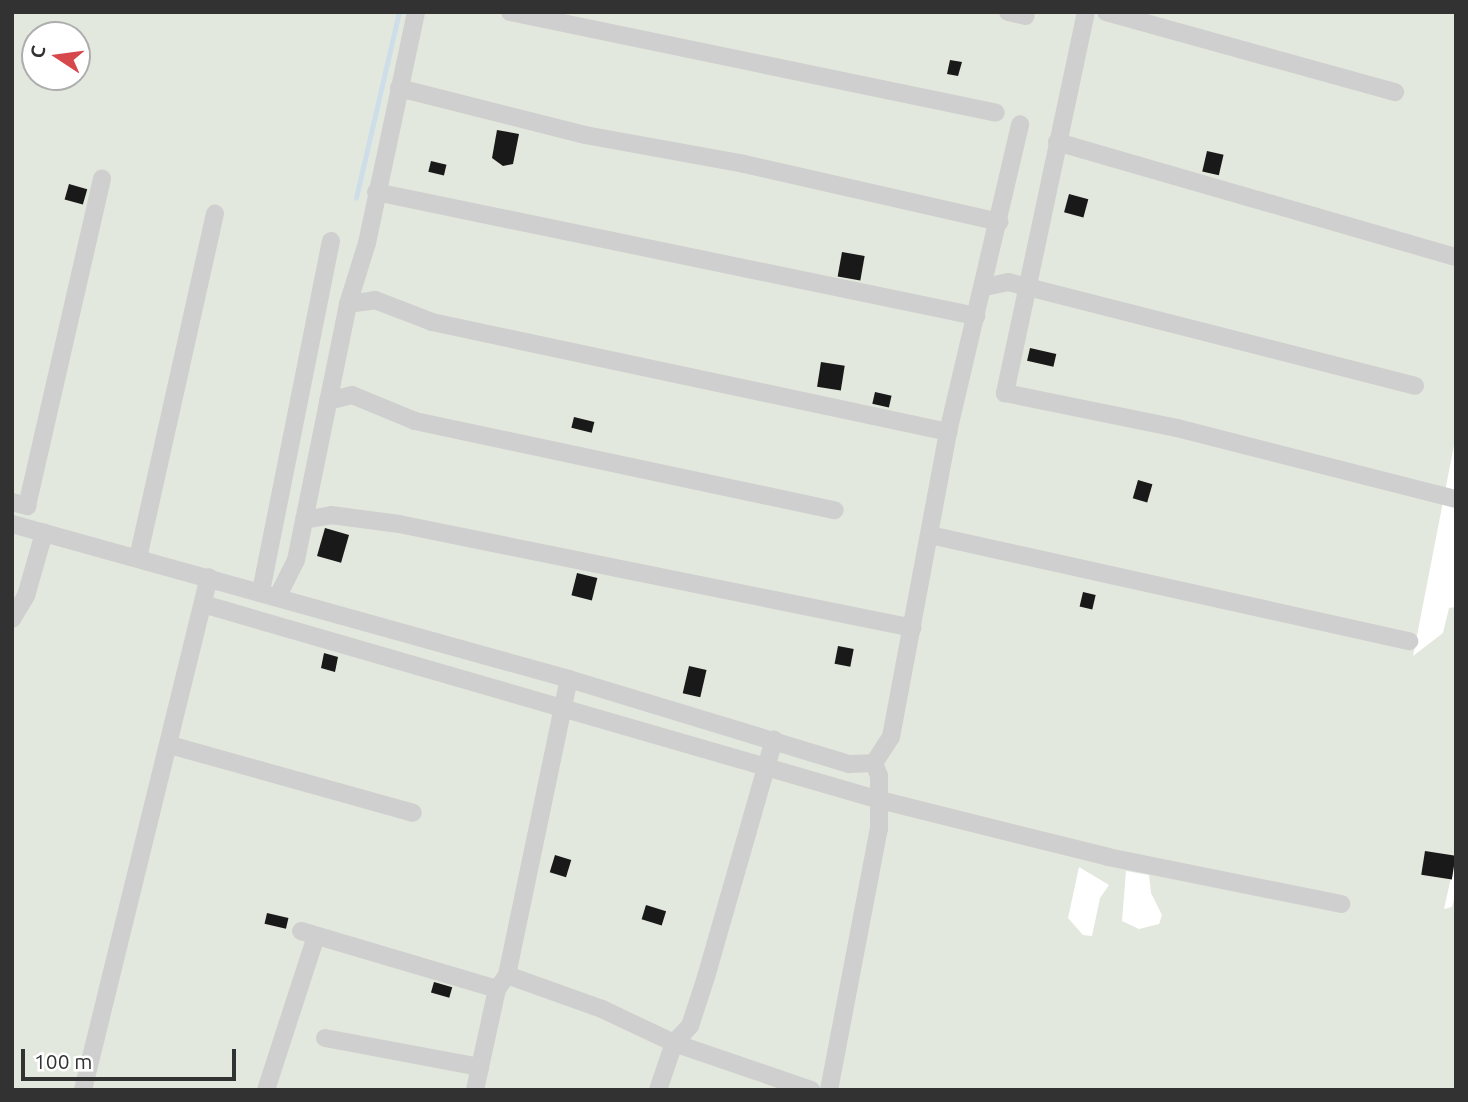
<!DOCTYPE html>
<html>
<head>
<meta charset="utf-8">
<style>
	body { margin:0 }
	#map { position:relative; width:1468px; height:1102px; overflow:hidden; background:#fff; font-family:Ubuntu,sans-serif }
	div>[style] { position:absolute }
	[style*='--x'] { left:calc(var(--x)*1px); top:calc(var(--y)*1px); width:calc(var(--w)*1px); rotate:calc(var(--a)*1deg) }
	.green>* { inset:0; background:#e2e8dd }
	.stream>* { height:4.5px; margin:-2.25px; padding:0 2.25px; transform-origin:2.25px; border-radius:2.25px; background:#cedee9 }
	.building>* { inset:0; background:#191919; transform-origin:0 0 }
	.minor>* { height:18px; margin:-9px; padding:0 9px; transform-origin:9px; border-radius:9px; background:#cfcfcf }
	span { translate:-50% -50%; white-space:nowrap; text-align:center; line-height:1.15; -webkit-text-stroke:7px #fff; paint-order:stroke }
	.frame { position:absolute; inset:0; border:14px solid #323232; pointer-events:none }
	.north { position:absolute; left:21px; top:21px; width:70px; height:70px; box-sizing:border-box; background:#fff; border:2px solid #adadad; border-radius:50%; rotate:283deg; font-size:19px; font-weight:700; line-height:28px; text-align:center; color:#323232 }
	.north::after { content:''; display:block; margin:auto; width:24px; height:32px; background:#d6484c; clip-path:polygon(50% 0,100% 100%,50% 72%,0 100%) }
	.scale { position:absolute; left:21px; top:1049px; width:215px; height:32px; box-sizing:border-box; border:4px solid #323232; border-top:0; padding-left:9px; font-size:21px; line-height:24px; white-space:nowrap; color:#323232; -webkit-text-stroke:5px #fff; paint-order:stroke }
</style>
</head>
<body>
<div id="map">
	<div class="green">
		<i style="clip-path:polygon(evenodd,12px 12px,1456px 12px,1456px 435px,1413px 656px,1443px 633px,1449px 608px,1456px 607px,1456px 855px,1444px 909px,1452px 907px,1456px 890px,1456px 1090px,12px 1090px,12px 12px,35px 35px,77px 35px,77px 77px,35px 77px,35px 35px,12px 12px,1079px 867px,1109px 885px,1100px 898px,1092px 936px,1083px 935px,1068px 918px,1079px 867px,12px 12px,1126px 871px,1149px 875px,1151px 893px,1162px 915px,1159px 924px,1139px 929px,1122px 921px,1126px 871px)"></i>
	</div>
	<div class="stream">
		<i style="--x:356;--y:198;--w:191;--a:-77"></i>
	</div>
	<div class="building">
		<i style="clip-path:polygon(950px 60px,962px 62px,958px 76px,947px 74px)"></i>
		<i style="clip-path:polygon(497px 130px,519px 134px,513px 164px,503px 166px,492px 158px)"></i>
		<i style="left:1207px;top:151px;width:17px;height:21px;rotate:13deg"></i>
		<i style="left:431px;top:161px;width:16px;height:11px;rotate:14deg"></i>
		<i style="left:69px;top:184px;width:19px;height:16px;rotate:16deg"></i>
		<i style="left:1069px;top:194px;width:20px;height:19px;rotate:15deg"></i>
		<i style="left:842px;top:252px;width:23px;height:25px;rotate:10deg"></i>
		<i style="left:1030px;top:348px;width:27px;height:13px;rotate:13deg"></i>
		<i style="left:821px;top:362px;width:24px;height:25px;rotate:9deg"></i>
		<i style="left:875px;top:392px;width:17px;height:12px;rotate:13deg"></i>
		<i style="left:574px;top:417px;width:21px;height:11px;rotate:14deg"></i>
		<i style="left:1138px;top:480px;width:15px;height:19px;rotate:16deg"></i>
		<i style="left:325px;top:528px;width:25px;height:29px;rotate:16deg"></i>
		<i style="left:577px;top:573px;width:21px;height:23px;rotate:14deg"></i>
		<i style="left:1083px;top:592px;width:13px;height:15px;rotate:13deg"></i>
		<i style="left:838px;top:646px;width:16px;height:18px;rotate:11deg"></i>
		<i style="clip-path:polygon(324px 653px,338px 657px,335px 672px,321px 668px)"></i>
		<i style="left:689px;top:666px;width:18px;height:28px;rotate:13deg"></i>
		<i style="left:1425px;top:851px;width:31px;height:24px;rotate:9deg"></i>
		<i style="left:555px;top:855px;width:17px;height:18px;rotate:17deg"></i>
		<i style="left:646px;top:905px;width:21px;height:15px;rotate:17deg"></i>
		<i style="left:267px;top:913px;width:22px;height:11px;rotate:13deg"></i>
		<i style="left:434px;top:982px;width:19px;height:11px;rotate:16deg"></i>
	</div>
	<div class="minor">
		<i style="--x:510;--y:12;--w:496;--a:11.7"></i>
		<i style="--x:1008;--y:12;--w:18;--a:13"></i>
		<i style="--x:1086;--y:12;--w:390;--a:102"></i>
		<i style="--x:1005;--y:393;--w:176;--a:11.5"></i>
		<i style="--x:1177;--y:428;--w:288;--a:14.3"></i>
		<i style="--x:1106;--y:12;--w:300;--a:15.5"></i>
		<i style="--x:399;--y:88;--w:192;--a:14.2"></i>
		<i style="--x:585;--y:135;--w:162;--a:10.3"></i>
		<i style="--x:744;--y:164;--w:262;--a:12.8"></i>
		<i style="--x:1057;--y:142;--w:415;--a:16.1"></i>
		<i style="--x:376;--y:192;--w:613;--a:11.68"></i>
		<i style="--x:985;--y:287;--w:24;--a:-12"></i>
		<i style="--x:1008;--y:282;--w:420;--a:14.3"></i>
		<i style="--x:348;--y:304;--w:27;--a:-8"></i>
		<i style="--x:375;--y:300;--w:61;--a:21.1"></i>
		<i style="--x:432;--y:322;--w:528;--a:12.03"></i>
		<i style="--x:328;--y:401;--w:25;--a:-14"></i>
		<i style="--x:352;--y:395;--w:68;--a:22.4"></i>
		<i style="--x:415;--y:421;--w:429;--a:12"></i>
		<i style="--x:12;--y:502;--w:16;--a:15"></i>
		<i style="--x:27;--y:506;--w:336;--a:-77.1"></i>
		<i style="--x:304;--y:520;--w:27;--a:-10"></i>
		<i style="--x:331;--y:515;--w:69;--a:7.5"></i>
		<i style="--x:399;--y:524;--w:524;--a:11.44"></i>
		<i style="--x:12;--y:524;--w:578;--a:15.55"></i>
		<i style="--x:569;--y:679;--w:293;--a:16.9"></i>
		<i style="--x:849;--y:764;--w:25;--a:-2"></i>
		<i style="--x:874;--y:763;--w:31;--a:-57"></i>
		<i style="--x:891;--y:737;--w:310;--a:-79.4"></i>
		<i style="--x:948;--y:432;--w:316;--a:-76.8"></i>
		<i style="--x:930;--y:535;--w:491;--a:12.5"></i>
		<i style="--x:138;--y:558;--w:353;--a:-77.4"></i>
		<i style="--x:261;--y:591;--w:357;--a:-78.7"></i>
		<i style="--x:278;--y:596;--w:40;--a:-63.4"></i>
		<i style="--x:296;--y:560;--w:261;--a:-78.5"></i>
		<i style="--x:348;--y:304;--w:64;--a:-72.7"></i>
		<i style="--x:367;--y:243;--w:236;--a:-78"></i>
		<i style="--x:203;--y:604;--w:705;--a:16.15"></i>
		<i style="--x:880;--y:800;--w:235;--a:14"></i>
		<i style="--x:1108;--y:857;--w:238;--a:11.4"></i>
		<i style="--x:12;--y:619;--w:27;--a:-59"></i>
		<i style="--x:26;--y:596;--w:66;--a:-74.1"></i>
		<i style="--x:170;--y:745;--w:252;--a:15.6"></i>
		<i style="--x:301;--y:931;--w:204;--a:16.5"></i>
		<i style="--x:507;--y:975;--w:101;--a:19.7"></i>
		<i style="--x:602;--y:1009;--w:80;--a:25.3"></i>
		<i style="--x:674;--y:1043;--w:145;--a:18.9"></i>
		<i style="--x:325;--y:1038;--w:158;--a:10.6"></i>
		<i style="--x:83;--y:1090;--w:528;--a:-76.2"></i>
		<i style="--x:266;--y:1090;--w:162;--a:-72"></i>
		<i style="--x:475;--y:1090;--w:103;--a:-77.7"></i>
		<i style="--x:497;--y:989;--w:17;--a:-54"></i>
		<i style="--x:507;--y:975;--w:302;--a:-78.2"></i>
		<i style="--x:658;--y:1090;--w:50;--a:-71.2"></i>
		<i style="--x:674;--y:1043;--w:23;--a:-47"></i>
		<i style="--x:690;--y:1026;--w:52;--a:-71.9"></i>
		<i style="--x:706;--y:977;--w:247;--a:-74"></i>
		<i style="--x:829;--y:1090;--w:266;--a:-79.2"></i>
		<i style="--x:879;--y:829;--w:53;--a:-90"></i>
		<i style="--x:879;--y:776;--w:14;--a:-111"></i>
	</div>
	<div class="frame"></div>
	<div class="north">С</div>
	<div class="scale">100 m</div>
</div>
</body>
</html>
